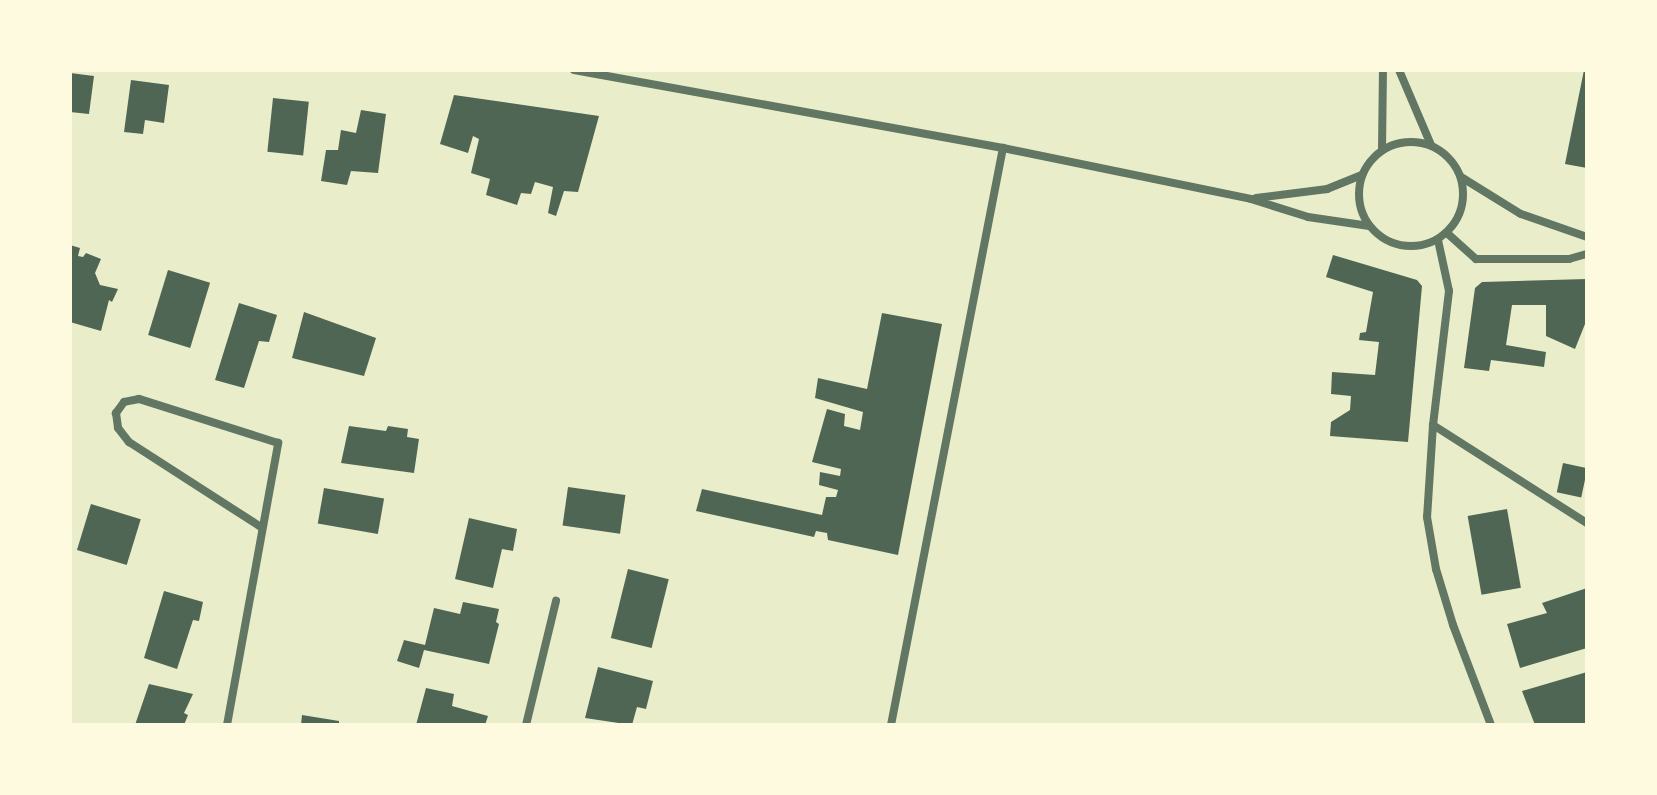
<!DOCTYPE html>
<html>
<head>
<meta charset="utf-8">
<style>
	body { margin:0 }
	#map { position:relative; width:1657px; height:795px; overflow:hidden; background:#e9edc9; font-family:"Source Sans 3",sans-serif }
	div>[style] { position:absolute }
	[style*='--x'] { left:calc(var(--x)*1px); top:calc(var(--y)*1px); width:calc(var(--w)*1px); rotate:calc(var(--a)*1deg) }
	.building>* { inset:0; background:#4f6655; transform-origin:0 0 }
	.minor>* { height:8px; margin:-4px; padding:0 4px; transform-origin:4px; border-radius:4px; background:#617663 }
	.minor>.ring { margin:-4px; padding:0; box-sizing:content-box; background:none; border:8px solid #617663; border-radius:50% }
	span { translate:-50% -50%; white-space:nowrap; text-align:center; line-height:1.15; -webkit-text-stroke:7px #fefae0; paint-order:stroke }
	.frame { position:absolute; inset:0; border:72px solid #fefae0; pointer-events:none }
</style>
</head>
<body>
<div id="map">
	<div class="building">
		<i style="clip-path:polygon(1584px 70px,1587px 70px,1587px 168px,1565px 164px)"></i>
		<i style="clip-path:polygon(70px 73px,94px 76px,89px 114px,70px 112px)"></i>
		<i style="clip-path:polygon(131px 80px,169px 85px,164px 123px,145px 120px,143px 134px,124px 132px)"></i>
		<i style="clip-path:polygon(454px 95px,599px 116px,578px 192px,564px 191px,556px 216px,548px 213px,553px 187px,535px 182px,531px 194px,521px 193px,517px 205px,486px 195px,490px 179px,471px 173px,479px 139px,473px 136px,468px 153px,440px 144px)"></i>
		<i style="left:273px;top:98px;width:36px;height:54px;rotate:6deg"></i>
		<i style="clip-path:polygon(361px 110px,386px 114px,378px 173px,351px 171px,347px 185px,321px 181px,326px 150px,338px 150px,341px 130px,356px 133px)"></i>
		<i style="clip-path:polygon(70px 245px,80px 248px,78px 256px,83px 257px,86px 253px,101px 259px,95px 273px,100px 285px,118px 289px,112px 302px,109px 300px,101px 331px,70px 322px)"></i>
		<i style="clip-path:polygon(1333px 255px,1417px 280px,1422px 286px,1408px 442px,1330px 436px,1331px 422px,1350px 410px,1351px 396px,1331px 394px,1332px 372px,1375px 375px,1379px 342px,1359px 340px,1360px 333px,1366px 332px,1373px 292px,1326px 277px)"></i>
		<i style="left:168px;top:270px;width:44px;height:68px;rotate:17deg"></i>
		<i style="clip-path:polygon(1587px 279px,1587px 319px,1575px 349px,1546px 336px,1546px 305px,1512px 305px,1506px 345px,1546px 352px,1544px 367px,1491px 360px,1489px 371px,1464px 368px,1475px 288px,1482px 282px)"></i>
		<i style="clip-path:polygon(239px 303px,277px 315px,269px 342px,259px 341px,244px 388px,215px 380px)"></i>
		<i style="clip-path:polygon(304px 312px,376px 338px,364px 376px,292px 358px)"></i>
		<i style="clip-path:polygon(882px 313px,942px 324px,898px 555px,828px 540px,827px 533px,816px 531px,814px 537px,696px 511px,702px 489px,822px 515px,826px 497px,836px 497px,838px 490px,819px 485px,820px 472px,840px 476px,841px 469px,812px 462px,827px 409px,845px 414px,844px 426px,860px 430px,863px 412px,815px 398px,818px 378px,867px 389px)"></i>
		<i style="clip-path:polygon(349px 426px,386px 431px,388px 426px,408px 429px,407px 437px,419px 439px,414px 473px,341px 463px)"></i>
		<i style="left:1563px;top:463px;width:25px;height:30px;rotate:12deg"></i>
		<i style="left:568px;top:487px;width:58px;height:39px;rotate:8deg"></i>
		<i style="left:324px;top:488px;width:61px;height:36px;rotate:10deg"></i>
		<i style="left:91px;top:504px;width:52px;height:48px;rotate:17deg"></i>
		<i style="left:1507px;top:509px;width:80px;height:40px;rotate:80deg"></i>
		<i style="clip-path:polygon(469px 518px,517px 529px,513px 551px,502px 549px,493px 588px,455px 579px)"></i>
		<i style="left:628px;top:569px;width:42px;height:71px;rotate:14deg"></i>
		<i style="clip-path:polygon(1587px 588px,1587px 648px,1520px 668px,1507px 624px,1547px 613px,1542px 603px)"></i>
		<i style="clip-path:polygon(164px 591px,203px 602px,199px 621px,193px 620px,177px 669px,144px 658px)"></i>
		<i style="clip-path:polygon(463px 602px,499px 609px,496px 622px,499px 624px,489px 664px,424px 650px,419px 668px,397px 661px,404px 640px,425px 645px,434px 608px,460px 614px)"></i>
		<i style="clip-path:polygon(598px 667px,653px 681px,646px 709px,637px 707px,632px 725px,585px 718px)"></i>
		<i style="clip-path:polygon(1587px 672px,1587px 725px,1535px 725px,1522px 691px)"></i>
		<i style="clip-path:polygon(149px 684px,193px 694px,184px 713px,188px 715px,184px 725px,135px 725px)"></i>
		<i style="clip-path:polygon(426px 688px,454px 694px,452px 706px,488px 716px,485px 725px,416px 725px)"></i>
		<i style="clip-path:polygon(302px 715px,339px 721px,339px 725px,301px 725px)"></i>
	</div>
	<div class="minor">
		<i style="--x:574;--y:70;--w:436;--a:10.3"></i>
		<i style="--x:1003;--y:148;--w:253;--a:11.6"></i>
		<i style="--x:1251;--y:199;--w:60;--a:17.5"></i>
		<i style="--x:1308;--y:217;--w:62;--a:8.4"></i>
		<i style="--x:1399;--y:70;--w:82;--a:66.9"></i>
		<i class="ring" style="left:1359px;top:142px;width:96px;height:96px"></i>
		<i style="--x:1382;--y:150;--w:80;--a:-89.3"></i>
		<i style="--x:1461;--y:177;--w:70;--a:31.7"></i>
		<i style="--x:1521;--y:214;--w:70;--a:19.2"></i>
		<i style="--x:1256;--y:198;--w:72;--a:-7.2"></i>
		<i style="--x:1327;--y:189;--w:38;--a:-22"></i>
		<i style="--x:1447;--y:233;--w:39;--a:42"></i>
		<i style="--x:1476;--y:259;--w:93;--a:0"></i>
		<i style="--x:1569;--y:259;--w:19;--a:-16"></i>
		<i style="--x:1438;--y:240;--w:52;--a:77.8"></i>
		<i style="--x:1449;--y:291;--w:135;--a:96.8"></i>
		<i style="--x:1433;--y:425;--w:92;--a:93.7"></i>
		<i style="--x:1427;--y:517;--w:53;--a:80.2"></i>
		<i style="--x:1436;--y:569;--w:59;--a:73.1"></i>
		<i style="--x:1453;--y:625;--w:107;--a:69.2"></i>
		<i style="--x:1433;--y:425;--w:183;--a:32.5"></i>
		<i style="--x:227;--y:725;--w:287;--a:-79.7"></i>
		<i style="--x:278;--y:443;--w:146;--a:-162.4"></i>
		<i style="--x:139;--y:399;--w:15;--a:169"></i>
		<i style="--x:124;--y:402;--w:14;--a:126"></i>
		<i style="--x:116;--y:413;--w:15;--a:82"></i>
		<i style="--x:118;--y:428;--w:18;--a:52"></i>
		<i style="--x:129;--y:442;--w:157;--a:32.8"></i>
		<i style="--x:526;--y:725;--w:128;--a:-76.4"></i>
		<i style="--x:891;--y:725;--w:588;--a:-79.02"></i>
	</div>
	<div class="frame"></div>
</div>
</body>
</html>
